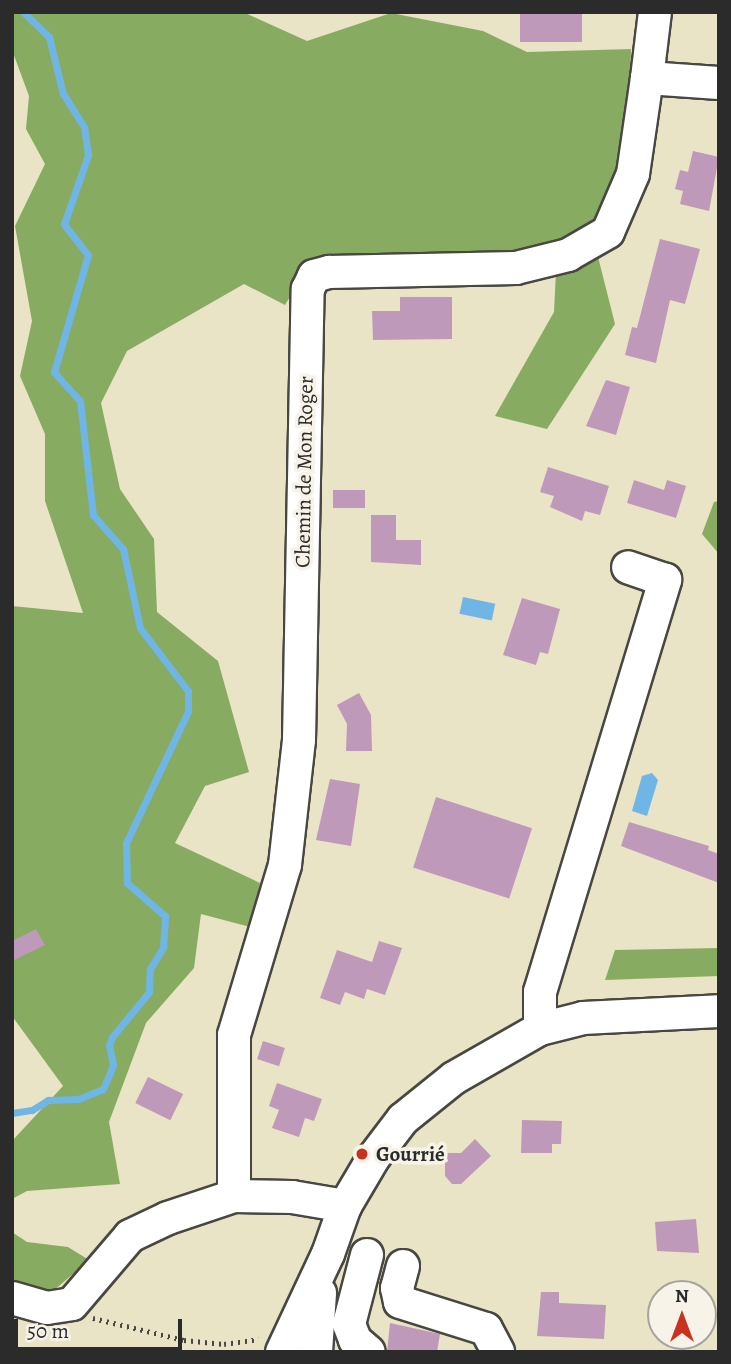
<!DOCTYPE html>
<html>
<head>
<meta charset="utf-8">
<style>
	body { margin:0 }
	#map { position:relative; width:731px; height:1364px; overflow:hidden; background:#e9e4c5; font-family:Alegreya,serif }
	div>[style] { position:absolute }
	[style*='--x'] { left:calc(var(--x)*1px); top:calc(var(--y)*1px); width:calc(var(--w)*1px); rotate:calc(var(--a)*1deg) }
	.forest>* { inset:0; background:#87ac61 }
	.water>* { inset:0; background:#6fb6e6; transform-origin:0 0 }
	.stream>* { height:7px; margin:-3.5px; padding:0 3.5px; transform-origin:3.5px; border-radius:3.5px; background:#6fb6e6 }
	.building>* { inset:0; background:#bf99b9; transform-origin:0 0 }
	.path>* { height:4.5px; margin-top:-2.25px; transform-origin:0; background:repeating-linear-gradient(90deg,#484742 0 2px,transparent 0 7px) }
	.roads { filter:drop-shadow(2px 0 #484742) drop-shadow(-2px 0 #484742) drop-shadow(0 2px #484742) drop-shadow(0 -2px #484742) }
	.minor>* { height:32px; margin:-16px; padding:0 16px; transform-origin:16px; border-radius:16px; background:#fff }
	.dots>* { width:19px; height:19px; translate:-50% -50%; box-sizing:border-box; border:4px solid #f7f3e8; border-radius:50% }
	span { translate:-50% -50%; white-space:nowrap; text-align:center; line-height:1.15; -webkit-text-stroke:7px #f7f3e8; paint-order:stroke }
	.street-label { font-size:21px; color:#2b2b2b }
	.poi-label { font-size:21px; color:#2b2b2b; font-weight:700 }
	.left { translate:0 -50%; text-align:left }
	.frame { position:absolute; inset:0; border:14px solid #2b2b2b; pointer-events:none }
	.north { position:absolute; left:647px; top:1280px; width:70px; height:70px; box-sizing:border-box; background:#f7f3e8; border:2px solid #a5a39c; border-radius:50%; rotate:0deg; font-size:19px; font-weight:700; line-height:28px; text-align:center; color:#2b2b2b }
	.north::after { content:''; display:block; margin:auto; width:24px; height:32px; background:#c8321e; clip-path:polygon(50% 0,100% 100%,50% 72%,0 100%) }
	.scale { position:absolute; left:14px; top:1319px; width:168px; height:32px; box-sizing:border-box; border:4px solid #2b2b2b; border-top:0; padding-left:9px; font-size:21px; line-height:24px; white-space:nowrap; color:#2b2b2b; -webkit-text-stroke:5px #f7f3e8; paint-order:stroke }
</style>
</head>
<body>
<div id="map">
	<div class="forest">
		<i style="clip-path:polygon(12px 12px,243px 12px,307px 41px,391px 13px,483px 31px,527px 52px,631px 49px,628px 151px,597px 253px,615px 324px,547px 429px,495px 416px,554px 312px,557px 251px,309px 265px,285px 305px,244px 284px,127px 351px,101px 403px,120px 489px,154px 539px,157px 612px,218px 661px,249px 772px,205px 786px,175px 843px,260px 883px,254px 928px,201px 914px,194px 968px,146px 1023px,109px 1122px,120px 1184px,27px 1191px,12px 1199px,12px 1141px,63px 1086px,12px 1016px,12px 606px,83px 613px,45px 501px,45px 434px,20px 376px,32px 321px,15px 226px,45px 164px,26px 129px,29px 96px,12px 50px)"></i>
		<i style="clip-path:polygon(719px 501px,719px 554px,702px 534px,714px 502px)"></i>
		<i style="clip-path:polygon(719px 948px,719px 976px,605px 980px,615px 950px)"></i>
		<i style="clip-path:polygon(12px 1232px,27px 1242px,68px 1247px,89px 1260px,52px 1292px,12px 1281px)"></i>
	</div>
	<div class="water">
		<i style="left:463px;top:597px;width:33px;height:17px;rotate:12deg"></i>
		<i style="clip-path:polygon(652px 773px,658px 780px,647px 816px,632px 811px,642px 776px)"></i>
	</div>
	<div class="stream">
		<i style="--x:12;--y:1113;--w:20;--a:-9"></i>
		<i style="--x:32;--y:1110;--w:19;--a:-32"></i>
		<i style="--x:48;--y:1100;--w:30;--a:-2"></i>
		<i style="--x:78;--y:1099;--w:27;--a:-22"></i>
		<i style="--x:103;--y:1089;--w:26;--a:-67"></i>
		<i style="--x:113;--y:1065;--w:20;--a:-101"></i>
		<i style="--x:109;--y:1045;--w:9;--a:-69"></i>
		<i style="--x:112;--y:1037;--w:58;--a:-50.6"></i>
		<i style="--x:149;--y:992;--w:23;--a:-88"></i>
		<i style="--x:150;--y:969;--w:26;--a:-59"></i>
		<i style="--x:163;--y:947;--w:31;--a:-86"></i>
		<i style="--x:165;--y:916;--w:50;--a:-139"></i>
		<i style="--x:127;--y:883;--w:40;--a:-91.4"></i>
		<i style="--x:126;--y:843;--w:146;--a:-64.8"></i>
		<i style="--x:188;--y:711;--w:20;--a:-90"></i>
		<i style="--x:188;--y:691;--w:79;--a:-127.3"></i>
		<i style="--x:140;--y:628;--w:81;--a:-102.1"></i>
		<i style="--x:123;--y:549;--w:45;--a:-131.4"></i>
		<i style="--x:93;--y:515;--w:115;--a:-96.5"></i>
		<i style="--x:80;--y:401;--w:39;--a:-132"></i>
		<i style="--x:54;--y:372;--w:122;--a:-73.8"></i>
		<i style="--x:88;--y:255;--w:39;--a:-128"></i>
		<i style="--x:64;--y:224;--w:73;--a:-70.8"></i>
		<i style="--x:88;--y:155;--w:28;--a:-98"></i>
		<i style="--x:84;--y:127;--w:39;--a:-122"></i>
		<i style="--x:63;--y:94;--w:59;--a:-103.8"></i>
		<i style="--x:49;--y:37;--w:36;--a:-136"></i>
	</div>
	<div class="building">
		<i style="left:520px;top:12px;width:62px;height:30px"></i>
		<i style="clip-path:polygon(693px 151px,719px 157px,709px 211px,680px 204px,683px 191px,675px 189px,680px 170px,688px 172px)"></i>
		<i style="clip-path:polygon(660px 239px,700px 249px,685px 304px,670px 300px,656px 363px,625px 355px,632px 327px,637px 328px)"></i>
		<i style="clip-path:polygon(400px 297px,452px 297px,452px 339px,373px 340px,372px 311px,400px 311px)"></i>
		<i style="clip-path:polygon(606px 380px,630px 387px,616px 435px,586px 426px)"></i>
		<i style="clip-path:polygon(548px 467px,609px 486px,600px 515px,585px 511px,582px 521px,550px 507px,554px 496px,540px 492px)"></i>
		<i style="clip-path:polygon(634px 480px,664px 490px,667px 480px,686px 486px,676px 518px,627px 503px)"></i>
		<i style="left:333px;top:490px;width:32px;height:18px"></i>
		<i style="clip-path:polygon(371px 515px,396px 515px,396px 540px,421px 540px,421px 565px,371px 562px)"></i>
		<i style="clip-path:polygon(522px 598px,560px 609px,548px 654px,540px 652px,536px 665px,503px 655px)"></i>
		<i style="clip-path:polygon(359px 693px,371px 715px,372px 751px,346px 751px,347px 724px,337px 705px)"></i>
		<i style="clip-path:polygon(330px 779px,360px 784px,351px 846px,316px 840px)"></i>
		<i style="left:436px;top:797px;width:101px;height:74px;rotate:18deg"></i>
		<i style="clip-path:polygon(629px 822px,709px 846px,708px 850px,719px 854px,719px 883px,621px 846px)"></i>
		<i style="clip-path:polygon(36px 929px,45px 945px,12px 961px,12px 941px)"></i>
		<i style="clip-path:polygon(379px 941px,402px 948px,385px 995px,367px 989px,364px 999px,345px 992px,340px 1005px,320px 998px,337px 950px,372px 962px)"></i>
		<i style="left:263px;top:1041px;width:23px;height:19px;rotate:18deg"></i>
		<i style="left:148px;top:1077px;width:39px;height:29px;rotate:26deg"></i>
		<i style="clip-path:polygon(277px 1083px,322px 1099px,314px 1121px,305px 1118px,299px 1137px,272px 1128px,279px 1110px,269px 1106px)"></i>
		<i style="clip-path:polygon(522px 1120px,562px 1121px,561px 1144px,552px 1144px,552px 1153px,521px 1153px)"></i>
		<i style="clip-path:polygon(475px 1139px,491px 1156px,461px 1184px,452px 1184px,445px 1176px,445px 1153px,461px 1153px)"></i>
		<i style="clip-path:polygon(696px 1219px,699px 1253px,657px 1251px,655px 1222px)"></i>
		<i style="clip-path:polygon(541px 1292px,559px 1292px,559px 1303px,606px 1305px,604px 1339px,537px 1336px)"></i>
		<i style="clip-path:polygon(390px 1323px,440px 1334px,437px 1352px,387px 1352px)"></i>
	</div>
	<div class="path">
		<i style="--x:93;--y:1318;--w:94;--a:13.6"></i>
		<i style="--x:184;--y:1340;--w:40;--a:5.7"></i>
		<i style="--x:224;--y:1344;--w:35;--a:-8"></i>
	</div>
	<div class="roads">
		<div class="minor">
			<i style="--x:647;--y:78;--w:66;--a:-83.1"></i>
			<i style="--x:540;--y:1029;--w:37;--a:-90"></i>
			<i style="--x:540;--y:992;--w:431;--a:-73.1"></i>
			<i style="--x:665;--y:580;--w:39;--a:-161"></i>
			<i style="--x:234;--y:1196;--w:161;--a:-90"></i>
			<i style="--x:234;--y:1035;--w:177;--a:-73.3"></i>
			<i style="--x:285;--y:865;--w:126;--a:-83.6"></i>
			<i style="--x:299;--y:740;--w:451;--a:-88.9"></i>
			<i style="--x:308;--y:289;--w:14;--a:-65"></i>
			<i style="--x:314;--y:276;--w:16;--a:-15"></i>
			<i style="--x:329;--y:272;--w:187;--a:-1.2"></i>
			<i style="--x:516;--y:268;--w:54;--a:-14"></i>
			<i style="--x:568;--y:255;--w:46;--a:-29.9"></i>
			<i style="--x:608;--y:232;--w:63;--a:-66.7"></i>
			<i style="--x:633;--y:174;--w:97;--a:-81.7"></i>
			<i style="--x:647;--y:78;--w:72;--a:4"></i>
			<i style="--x:367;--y:1255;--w:71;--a:104.6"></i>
			<i style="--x:349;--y:1324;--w:17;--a:69"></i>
			<i style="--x:355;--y:1340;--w:18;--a:41"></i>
			<i style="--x:403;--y:1266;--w:23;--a:105"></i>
			<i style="--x:397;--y:1288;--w:14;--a:78"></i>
			<i style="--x:400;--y:1302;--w:90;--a:17.4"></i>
			<i style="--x:486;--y:1329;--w:26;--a:62"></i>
			<i style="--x:12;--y:1298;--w:36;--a:16"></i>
			<i style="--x:47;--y:1308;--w:25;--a:-9"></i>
			<i style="--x:72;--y:1304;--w:89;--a:-49.5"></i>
			<i style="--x:130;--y:1236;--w:42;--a:-25.3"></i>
			<i style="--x:168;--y:1218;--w:70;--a:-18.4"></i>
			<i style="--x:234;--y:1196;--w:58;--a:1"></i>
			<i style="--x:292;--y:1197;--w:54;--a:9.6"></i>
			<i style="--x:282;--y:1352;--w:108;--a:-64.9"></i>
			<i style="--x:328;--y:1254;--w:51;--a:-70.5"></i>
			<i style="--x:345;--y:1206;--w:57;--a:-59.4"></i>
			<i style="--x:374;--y:1157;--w:48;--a:-52.7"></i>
			<i style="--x:403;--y:1119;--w:65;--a:-38.8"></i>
			<i style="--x:454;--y:1078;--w:99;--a:-29.7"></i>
			<i style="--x:540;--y:1029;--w:44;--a:-14.3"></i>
			<i style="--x:583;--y:1018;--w:136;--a:-2.9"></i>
			<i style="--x:316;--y:1352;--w:59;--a:-86.1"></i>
		</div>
	</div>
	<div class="dots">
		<i style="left:362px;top:1154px;background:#c8321e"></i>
	</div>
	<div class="street-label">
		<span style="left:304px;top:472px;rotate:-89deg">Chemin de Mon Roger</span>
	</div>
	<div class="poi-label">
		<span class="left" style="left:376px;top:1154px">Gourrié</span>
	</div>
	<div class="frame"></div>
	<div class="north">N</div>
	<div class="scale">50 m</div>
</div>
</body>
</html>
